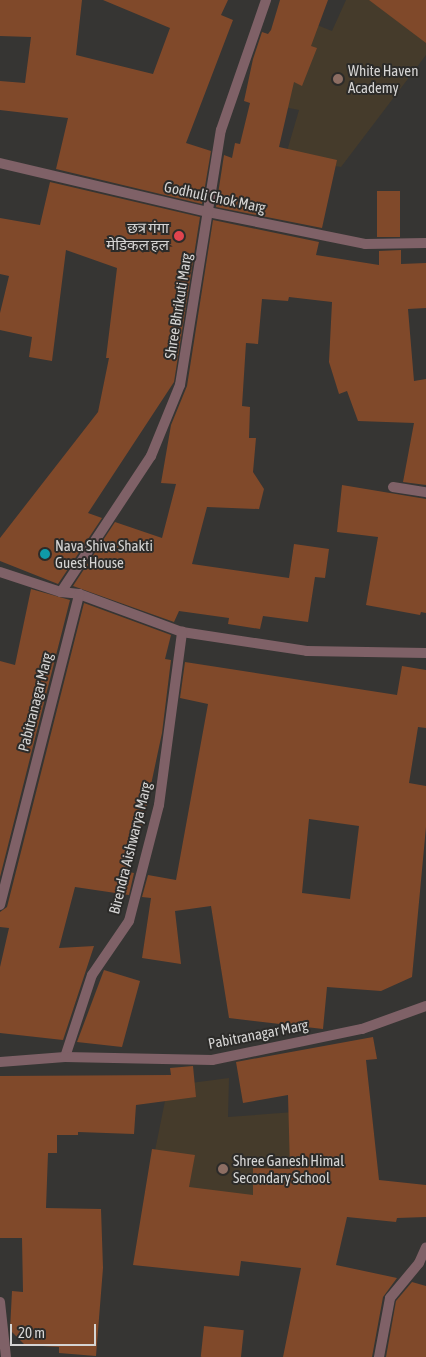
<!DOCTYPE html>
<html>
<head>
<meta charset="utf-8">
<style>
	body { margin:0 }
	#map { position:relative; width:426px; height:1357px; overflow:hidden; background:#363533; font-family:"Asap Condensed","Noto Sans Devanagari",sans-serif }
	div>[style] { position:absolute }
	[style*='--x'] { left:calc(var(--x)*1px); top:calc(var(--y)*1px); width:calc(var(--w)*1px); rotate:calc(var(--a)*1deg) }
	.education>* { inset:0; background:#453b2b }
	.building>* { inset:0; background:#80492a; transform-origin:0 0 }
	.street>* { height:10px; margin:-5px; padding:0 5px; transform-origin:5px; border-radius:5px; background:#7f6167 }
	.dots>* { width:14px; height:14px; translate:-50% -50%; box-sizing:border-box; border:2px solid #2c2b29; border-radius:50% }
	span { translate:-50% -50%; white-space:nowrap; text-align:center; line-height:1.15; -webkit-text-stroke:4px #2c2b29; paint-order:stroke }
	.poi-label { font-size:15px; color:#d5d4d3 }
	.left { translate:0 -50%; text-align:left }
	.right { translate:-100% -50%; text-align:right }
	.street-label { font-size:15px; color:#d5d4d3 }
	.scale { position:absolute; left:10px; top:1324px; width:86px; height:22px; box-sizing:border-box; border:2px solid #d5d4d3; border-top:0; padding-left:6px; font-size:15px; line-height:18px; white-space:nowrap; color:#d5d4d3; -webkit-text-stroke:4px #2c2b29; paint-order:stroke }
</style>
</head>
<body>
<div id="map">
	<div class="education">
		<i style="clip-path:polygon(346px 0,404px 0,426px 16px,426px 55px,341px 167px,285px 158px,299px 110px,260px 102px,287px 13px,332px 31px)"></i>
		<i style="clip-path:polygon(229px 1078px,228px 1117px,294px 1112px,294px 1237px,141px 1220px,168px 1086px)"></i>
	</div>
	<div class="building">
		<i style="clip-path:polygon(0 0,82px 0,76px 55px,153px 74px,170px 28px,103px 0,228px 0,221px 15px,233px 20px,186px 143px,211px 151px,202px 204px,56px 169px,68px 118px,0 110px,0 81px,25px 83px,31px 37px,0 36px)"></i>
		<i style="clip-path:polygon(280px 0,328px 0,311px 46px,317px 48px,302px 86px,294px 82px,279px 147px,337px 160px,322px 228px,216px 207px,224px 155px,232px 158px,235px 143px,240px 144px,250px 103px,244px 101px,253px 59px,262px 32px,268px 34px,271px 30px)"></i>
		<i style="clip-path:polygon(369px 0,426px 0,426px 43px)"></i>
		<i style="clip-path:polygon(50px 182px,200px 217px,174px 382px,88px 513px,102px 518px,58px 584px,0 561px,0 538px,98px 412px,109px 358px,106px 358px,117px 268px,66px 250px,52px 361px,29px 357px,32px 337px,0 330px,0 313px,9px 276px,0 274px,0 218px,40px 225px)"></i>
		<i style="left:377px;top:191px;width:23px;height:46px"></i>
		<i style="clip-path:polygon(213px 220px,319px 242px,316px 255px,379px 265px,379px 251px,401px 250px,401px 264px,426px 263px,426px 308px,408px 309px,414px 381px,426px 379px,426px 485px,403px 482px,414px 423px,358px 421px,347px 391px,339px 394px,329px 362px,332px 302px,289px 297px,288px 301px,262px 299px,258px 344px,246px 343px,242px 406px,250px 407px,249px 438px,256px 438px,253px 472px,264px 489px,259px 509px,207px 507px,192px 564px,289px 578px,294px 544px,329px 549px,325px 578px,315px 577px,308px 622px,263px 616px,260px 629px,228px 624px,229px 618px,179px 611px,174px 622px,73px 586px,115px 522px,162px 538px,176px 484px,161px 483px,171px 425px,187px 386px)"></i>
		<i style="clip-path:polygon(342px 485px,426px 499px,426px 613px,421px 612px,420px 615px,366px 605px,378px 537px,337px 532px)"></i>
		<i style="clip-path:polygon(31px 589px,70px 600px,0 877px,0 661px,15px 665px)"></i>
		<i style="clip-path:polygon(84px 603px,171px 635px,165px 659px,171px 660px,162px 733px,142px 827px,136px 825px,129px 872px,134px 873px,129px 895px,75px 887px,59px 948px,94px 946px,63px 1040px,0 1033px,0 967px,9px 928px,0 927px,0 912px,7px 907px)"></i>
		<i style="clip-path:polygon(evenodd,185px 662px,397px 695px,402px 666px,426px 670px,426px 728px,418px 727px,409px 783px,426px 786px,426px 827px,412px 977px,381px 991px,327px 987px,323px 1029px,229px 1018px,211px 906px,175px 911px,181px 964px,142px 958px,151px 898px,142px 897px,148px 875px,176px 880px,208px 704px,180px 698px,185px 662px,309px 819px,359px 826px,350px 899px,302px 893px,309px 819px)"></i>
		<i style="clip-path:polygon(104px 970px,140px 981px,122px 1047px,77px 1042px)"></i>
		<i style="clip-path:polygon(373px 1037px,377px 1059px,366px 1060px,379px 1180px,426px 1185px,426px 1217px,397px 1218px,396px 1222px,347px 1217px,336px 1265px,397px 1278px,383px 1297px,372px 1357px,283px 1357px,301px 1268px,241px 1261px,239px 1276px,133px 1265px,152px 1149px,195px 1155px,189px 1187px,253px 1195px,253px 1168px,290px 1169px,288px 1095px,243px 1103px,236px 1062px)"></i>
		<i style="clip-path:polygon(193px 1066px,196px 1097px,136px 1105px,134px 1134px,78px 1132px,78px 1135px,57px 1135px,57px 1153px,48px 1153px,46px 1208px,101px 1209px,103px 1268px,96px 1356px,59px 1353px,59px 1347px,25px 1345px,10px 1330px,12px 1291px,23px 1292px,22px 1238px,0 1238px,0 1076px,171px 1075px,170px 1068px)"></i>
		<i style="clip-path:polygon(412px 1282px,426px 1286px,426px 1357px,386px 1357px,396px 1301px)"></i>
		<i style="left:204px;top:1326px;width:40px;height:31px;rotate:6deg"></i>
	</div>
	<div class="street">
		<i style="--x:0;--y:163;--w:214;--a:13.3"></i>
		<i style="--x:208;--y:212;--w:160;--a:11.5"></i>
		<i style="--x:365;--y:244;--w:61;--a:-0.9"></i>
		<i style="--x:393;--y:487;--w:33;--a:9"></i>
		<i style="--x:0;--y:572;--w:64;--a:18.2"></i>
		<i style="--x:61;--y:592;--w:18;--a:6"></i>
		<i style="--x:79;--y:594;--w:110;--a:20.3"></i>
		<i style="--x:182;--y:632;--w:126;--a:8.6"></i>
		<i style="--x:307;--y:651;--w:119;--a:1"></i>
		<i style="--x:61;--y:592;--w:163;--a:-56.5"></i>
		<i style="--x:151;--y:456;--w:77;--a:-67.8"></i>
		<i style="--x:180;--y:385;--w:258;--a:-80.9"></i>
		<i style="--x:221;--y:130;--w:138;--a:-70.9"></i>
		<i style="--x:0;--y:905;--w:321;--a:-75.7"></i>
		<i style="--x:65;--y:1057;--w:86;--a:-71.8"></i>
		<i style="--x:92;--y:975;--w:65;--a:-55.6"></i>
		<i style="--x:129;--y:921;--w:120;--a:-75.5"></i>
		<i style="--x:159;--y:805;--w:175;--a:-82.4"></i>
		<i style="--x:0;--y:1062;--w:65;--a:-4.4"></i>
		<i style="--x:65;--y:1057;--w:147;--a:1.2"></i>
		<i style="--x:212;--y:1060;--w:153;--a:-11.7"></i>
		<i style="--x:362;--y:1029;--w:68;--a:-19.8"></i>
		<i style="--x:0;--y:1302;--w:55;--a:83.8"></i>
		<i style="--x:379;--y:1357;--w:60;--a:-79.4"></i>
		<i style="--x:390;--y:1298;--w:45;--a:-50.4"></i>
		<i style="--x:419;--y:1263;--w:17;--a:-66"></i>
	</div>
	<div class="dots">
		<i style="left:338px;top:79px;background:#8d6e63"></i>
		<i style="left:179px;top:236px;background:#e0444e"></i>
		<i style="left:45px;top:554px;background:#0f9aa8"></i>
		<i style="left:223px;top:1169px;background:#8d6e63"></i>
	</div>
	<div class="poi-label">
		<span class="left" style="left:348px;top:79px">White Haven<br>Academy</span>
		<span class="right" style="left:169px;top:236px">छत्र गंगा<br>मेडिकल हल</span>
		<span class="left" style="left:55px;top:554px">Nava Shiva Shakti<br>Guest House</span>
		<span class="left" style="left:233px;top:1169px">Shree Ganesh Himal<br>Secondary School</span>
	</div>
	<div class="street-label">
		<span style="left:215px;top:197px;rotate:12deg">Godhuli Chok Marg</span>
		<span style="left:178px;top:306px;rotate:-81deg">Shree Bhrikuti Marg</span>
		<span style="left:35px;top:702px;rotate:-76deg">Pabitranagar Marg</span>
		<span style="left:130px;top:848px;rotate:-76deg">Birendra Aishwarya Marg</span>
		<span style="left:258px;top:1034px;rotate:-11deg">Pabitranagar Marg</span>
	</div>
	<div class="scale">20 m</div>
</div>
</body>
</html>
